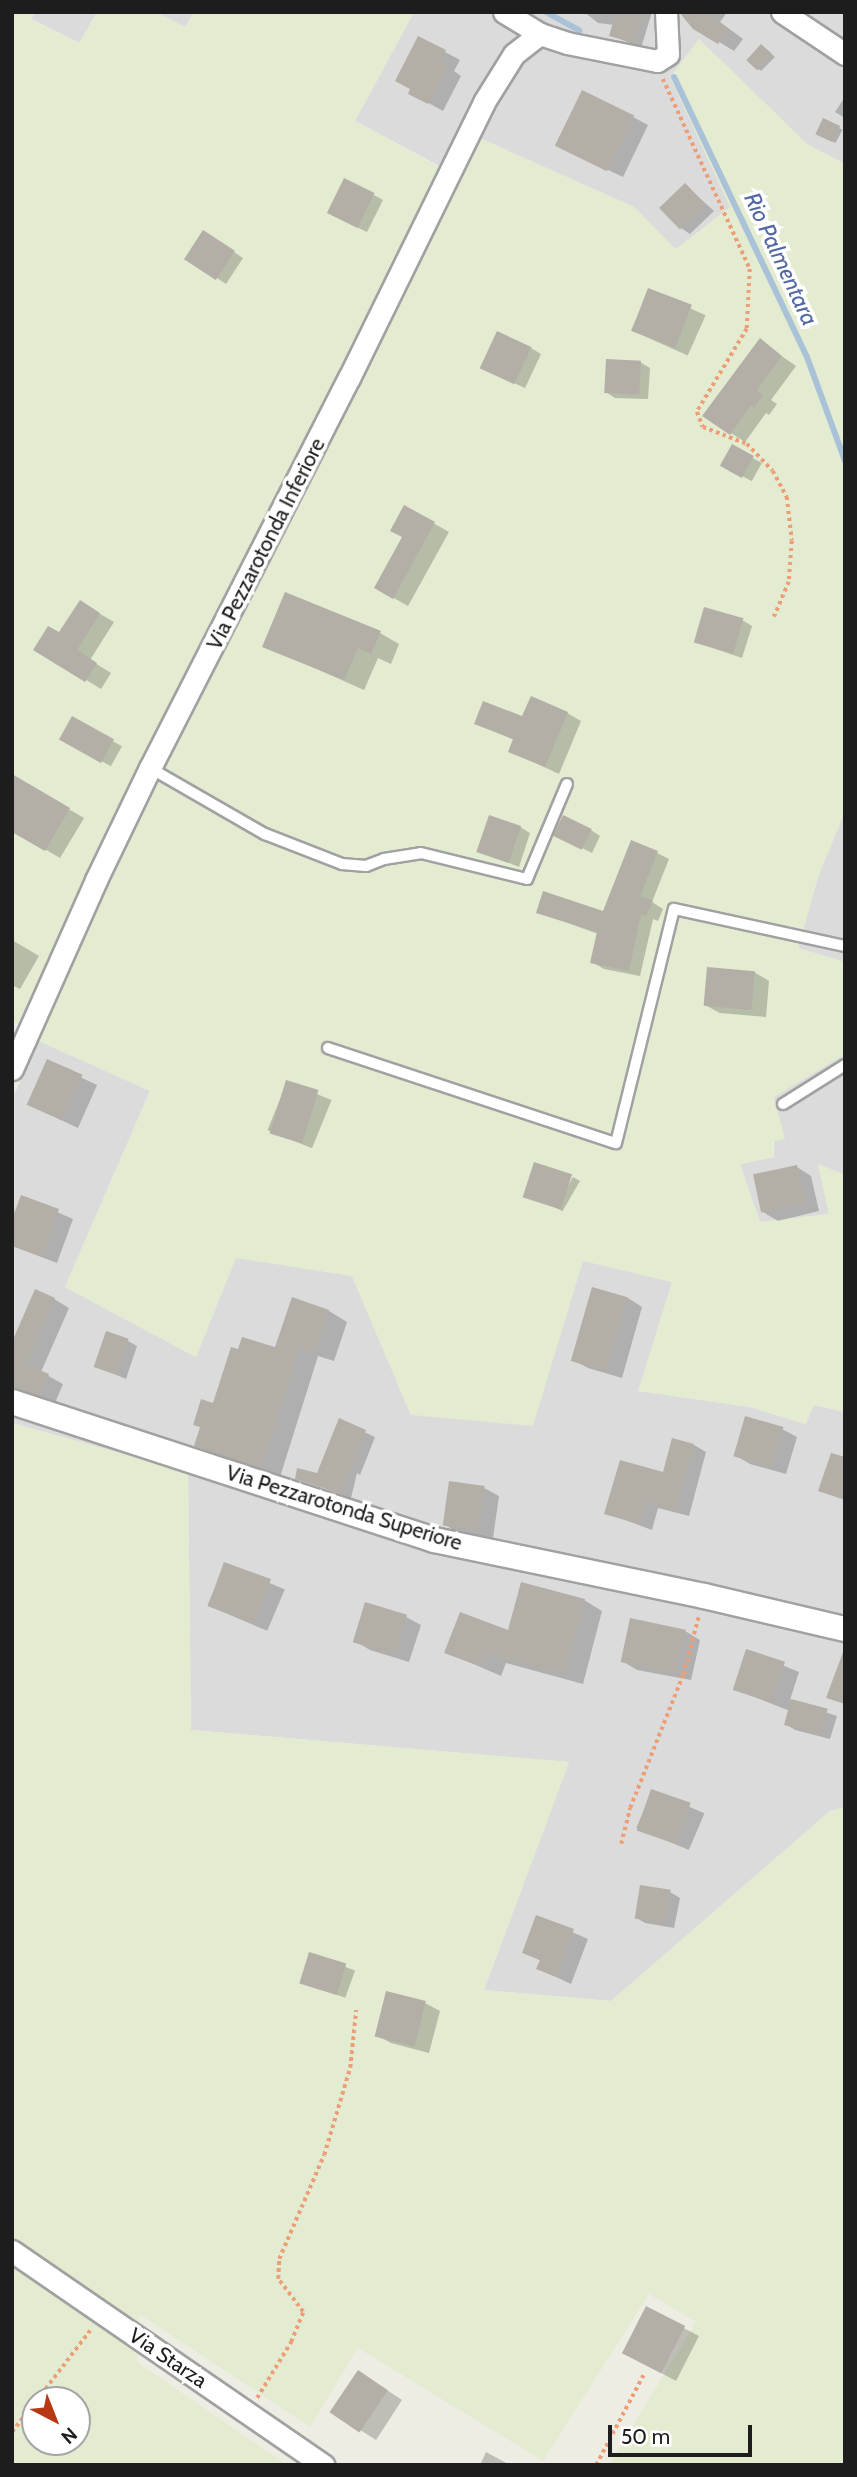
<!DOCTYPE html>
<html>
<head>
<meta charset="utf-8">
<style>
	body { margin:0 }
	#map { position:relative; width:857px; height:2477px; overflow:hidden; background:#eeede4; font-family:Cabin,sans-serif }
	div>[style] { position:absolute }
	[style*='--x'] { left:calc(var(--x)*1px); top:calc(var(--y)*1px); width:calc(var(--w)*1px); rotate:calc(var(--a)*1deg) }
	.residential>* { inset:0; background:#dbdbdb }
	.farmland>* { inset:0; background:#e3ebd1 }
	.shadow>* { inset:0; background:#0003; transform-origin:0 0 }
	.stream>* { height:6px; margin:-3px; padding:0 3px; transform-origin:3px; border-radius:3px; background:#a9c2d7 }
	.building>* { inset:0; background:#b3afa7; transform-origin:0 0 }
	.path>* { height:3.5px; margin-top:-1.75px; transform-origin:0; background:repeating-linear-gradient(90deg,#ec9e77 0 3.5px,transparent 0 7px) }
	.roads { filter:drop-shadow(2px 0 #a1a1a1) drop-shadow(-2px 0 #a1a1a1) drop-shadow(0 2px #a1a1a1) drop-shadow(0 -2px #a1a1a1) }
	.service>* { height:10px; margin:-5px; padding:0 5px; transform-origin:5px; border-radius:5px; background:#fff }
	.minor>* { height:21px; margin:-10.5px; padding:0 10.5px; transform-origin:10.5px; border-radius:10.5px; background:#fff }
	.tertiary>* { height:24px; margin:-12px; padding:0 12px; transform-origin:12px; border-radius:12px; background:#fff }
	span { translate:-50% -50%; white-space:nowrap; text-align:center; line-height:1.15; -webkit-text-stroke:7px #fff; paint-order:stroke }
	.street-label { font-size:21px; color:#1d1d1d }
	.water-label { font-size:23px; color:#5369a3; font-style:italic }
	.frame { position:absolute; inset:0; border:14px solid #1d1d1d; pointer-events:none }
	.north { position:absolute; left:21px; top:2386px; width:70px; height:70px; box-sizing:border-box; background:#fff; border:2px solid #a5a5a5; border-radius:50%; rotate:138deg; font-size:19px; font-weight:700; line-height:28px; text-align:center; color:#1d1d1d }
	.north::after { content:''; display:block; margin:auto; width:24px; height:32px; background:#b73914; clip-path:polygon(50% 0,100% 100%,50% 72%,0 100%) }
	.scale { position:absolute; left:608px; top:2425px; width:144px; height:32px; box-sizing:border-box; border:4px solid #1d1d1d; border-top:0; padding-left:9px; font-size:21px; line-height:24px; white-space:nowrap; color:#1d1d1d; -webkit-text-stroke:5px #fff; paint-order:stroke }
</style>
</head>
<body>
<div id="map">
	<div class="residential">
		<i style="clip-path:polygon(35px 12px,97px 12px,80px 43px,31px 19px)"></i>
		<i style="clip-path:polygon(155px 12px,194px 12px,185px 27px)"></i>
		<i style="clip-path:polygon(414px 12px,845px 12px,845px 164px,807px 144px,699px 39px,730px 207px,676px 250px,634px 207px,482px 139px,462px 178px,355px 121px)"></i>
		<i style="clip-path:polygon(845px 811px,845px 962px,798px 948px,818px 877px)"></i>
		<i style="clip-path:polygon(39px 1041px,150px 1091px,65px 1287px,196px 1357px,236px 1257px,352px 1276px,411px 1415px,582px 1260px,672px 1282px,639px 1391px,750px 1407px,805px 1424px,813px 1405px,845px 1412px,845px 1807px,830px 1811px,611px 2001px,484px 1990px,569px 1762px,191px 1730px,188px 1472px,12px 1423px,12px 1099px)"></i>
		<i style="clip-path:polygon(845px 1054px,845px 1175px,818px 1164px,829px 1214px,760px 1222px,740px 1164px,774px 1157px,774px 1097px)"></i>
	</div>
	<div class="farmland">
		<i style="clip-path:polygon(12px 12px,35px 12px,31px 20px,79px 43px,97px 12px,155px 12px,185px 27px,194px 12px,414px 12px,355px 121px,445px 170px,23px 1028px,12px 1020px)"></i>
		<i style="clip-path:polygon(699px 39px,807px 144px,845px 164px,845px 811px,818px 877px,798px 948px,845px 962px,845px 1054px,774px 1097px,785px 1139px,772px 1142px,774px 1157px,740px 1164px,760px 1222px,829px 1214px,818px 1164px,845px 1175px,845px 1412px,814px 1405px,806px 1424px,750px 1407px,638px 1391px,672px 1282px,583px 1261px,533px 1426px,411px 1415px,352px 1276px,236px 1258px,196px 1357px,65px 1287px,150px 1091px,39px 1041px,136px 820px,193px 714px,482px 139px,634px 207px,676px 249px,730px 207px,670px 77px)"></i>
		<i style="clip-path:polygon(evenodd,12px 1423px,188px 1472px,191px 1730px,569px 1762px,484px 1990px,611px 2001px,830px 1811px,845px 1807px,845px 2465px,609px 2465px,696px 2322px,649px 2294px,543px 2461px,358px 2348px,310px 2427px,139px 2314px,137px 2362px,287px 2465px,12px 2465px,12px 1423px,35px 2400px,77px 2400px,77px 2442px,35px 2442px,35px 2400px)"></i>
	</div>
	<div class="shadow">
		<i style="clip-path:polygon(584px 12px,652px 12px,641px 48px,611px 35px,614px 25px,598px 23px)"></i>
		<i style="clip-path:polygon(683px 12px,727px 12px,720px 22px,743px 39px,734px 51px,695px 27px)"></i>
		<i style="clip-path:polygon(419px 38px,460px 60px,454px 71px,461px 76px,443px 111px,425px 101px)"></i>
		<i style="clip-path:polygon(765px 48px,775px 57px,761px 71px,748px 59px)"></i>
		<i style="clip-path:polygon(845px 97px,845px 118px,835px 112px)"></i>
		<i style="clip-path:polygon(633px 117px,648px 125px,623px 177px,572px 153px)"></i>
		<i style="left:824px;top:120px;width:21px;height:15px;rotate:28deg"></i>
		<i style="clip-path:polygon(685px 185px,714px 211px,690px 234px,681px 228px)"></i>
		<i style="clip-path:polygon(374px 195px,383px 200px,367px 232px,338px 218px)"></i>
		<i style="clip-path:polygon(213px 238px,243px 258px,226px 284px,217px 278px)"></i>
		<i style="left:649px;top:290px;width:62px;height:44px;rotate:24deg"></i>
		<i style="clip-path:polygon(760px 341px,796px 366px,771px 400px,777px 404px,769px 415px,766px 413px,745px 442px,731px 433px)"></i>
		<i style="clip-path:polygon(531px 348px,541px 354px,525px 388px,492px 373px)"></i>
		<i style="clip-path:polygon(640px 362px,650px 368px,648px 399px,615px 398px,606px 392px)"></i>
		<i style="left:733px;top:447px;width:33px;height:21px;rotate:29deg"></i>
		<i style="clip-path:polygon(405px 507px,449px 532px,408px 606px,376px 588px,404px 536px)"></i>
		<i style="clip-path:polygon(95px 611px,114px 622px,90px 660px,111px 673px,101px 689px,36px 649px)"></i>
		<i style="clip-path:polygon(742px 620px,752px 626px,742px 658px,695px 642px)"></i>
		<i style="clip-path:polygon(380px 633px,399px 644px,391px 664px,378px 658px,364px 690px,265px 646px)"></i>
		<i style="clip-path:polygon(567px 713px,581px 721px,559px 774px,510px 751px,514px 740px,476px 723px)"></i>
		<i style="left:73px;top:719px;width:56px;height:23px;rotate:29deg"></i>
		<i style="clip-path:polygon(12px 776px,84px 818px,60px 858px,12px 830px)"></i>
		<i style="clip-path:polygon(520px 827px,530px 833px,519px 867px,479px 851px)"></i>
		<i style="clip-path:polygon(591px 830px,600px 836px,592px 853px,566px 840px)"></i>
		<i style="clip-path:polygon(657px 853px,669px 859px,652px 902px,663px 909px,658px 921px,653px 919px,640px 976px,604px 969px,592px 962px,598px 934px,538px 912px,604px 913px)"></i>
		<i style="clip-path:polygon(12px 940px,39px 956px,20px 989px,12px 985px)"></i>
		<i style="clip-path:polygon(754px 972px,769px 981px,766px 1017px,720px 1013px,705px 1005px)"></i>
		<i style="clip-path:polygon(48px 1062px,97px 1085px,78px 1128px,44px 1112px)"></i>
		<i style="left:287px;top:1082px;width:48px;height:52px;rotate:22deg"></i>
		<i style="clip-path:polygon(797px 1167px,811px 1176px,819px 1211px,778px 1221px,763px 1212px)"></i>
		<i style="clip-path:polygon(569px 1175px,559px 1209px,526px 1196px)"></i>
		<i style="left:573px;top:1177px;width:8px;height:35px;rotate:30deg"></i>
		<i style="clip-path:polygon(22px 1197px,73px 1219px,57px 1263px,12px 1246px)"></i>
		<i style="clip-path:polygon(593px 1289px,628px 1298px,642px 1307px,622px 1378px,588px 1368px,573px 1360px)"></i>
		<i style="clip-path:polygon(54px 1299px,69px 1308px,41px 1372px,63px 1384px,55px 1403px,12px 1392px,12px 1346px)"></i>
		<i style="clip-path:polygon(293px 1299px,329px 1311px,347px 1322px,334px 1361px,318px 1356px,280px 1477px,215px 1456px,196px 1445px,202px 1428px,195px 1424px,276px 1349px)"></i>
		<i style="clip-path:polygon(128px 1341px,137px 1346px,126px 1379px,95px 1366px)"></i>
		<i style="clip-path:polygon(340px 1421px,375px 1437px,360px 1475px,357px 1473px,351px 1498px,297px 1478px,318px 1475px)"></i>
		<i style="clip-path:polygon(782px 1429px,797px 1437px,786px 1474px,750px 1464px,735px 1455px)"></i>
		<i style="clip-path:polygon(694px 1445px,706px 1452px,689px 1516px,658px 1508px,652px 1530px,606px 1513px,664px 1475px)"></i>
		<i style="clip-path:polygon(484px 1488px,499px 1496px,493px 1538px,458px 1533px,444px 1524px)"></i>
		<i style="left:225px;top:1564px;width:65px;height:45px;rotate:23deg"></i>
		<i style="clip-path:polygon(584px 1600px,602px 1611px,583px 1684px,506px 1663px,501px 1676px,446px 1652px,509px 1633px)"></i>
		<i style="clip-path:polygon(406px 1617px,421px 1625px,409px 1662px,370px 1650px,355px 1641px)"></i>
		<i style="clip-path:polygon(685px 1631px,700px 1640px,691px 1680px,637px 1670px,622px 1661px)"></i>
		<i style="clip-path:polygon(747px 1651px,799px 1672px,790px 1700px,837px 1716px,830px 1739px,795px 1730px,786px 1724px,790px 1711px,734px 1689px)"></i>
		<i style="left:652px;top:1791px;width:57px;height:40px;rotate:23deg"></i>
		<i style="clip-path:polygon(670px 1892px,680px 1898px,674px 1928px,645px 1923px,635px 1917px)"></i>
		<i style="clip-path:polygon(537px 1917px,588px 1939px,571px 1984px,539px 1969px,541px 1961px,524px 1952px)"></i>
		<i style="left:310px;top:1954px;width:48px;height:29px;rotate:20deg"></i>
		<i style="clip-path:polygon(425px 2003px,440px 2011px,429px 2053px,391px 2043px,376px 2035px)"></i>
		<i style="clip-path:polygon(647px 2309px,699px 2336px,676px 2381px,639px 2361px)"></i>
		<i style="clip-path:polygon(373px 2381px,402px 2400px,376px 2440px,332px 2412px)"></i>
		<i style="clip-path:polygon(486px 2452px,510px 2465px,480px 2465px)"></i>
	</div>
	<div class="stream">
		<i style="--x:546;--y:12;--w:38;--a:29"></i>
		<i style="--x:674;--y:77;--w:310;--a:64.6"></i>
		<i style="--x:807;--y:357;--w:111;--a:69.9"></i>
	</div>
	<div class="building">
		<i style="clip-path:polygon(616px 12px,636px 12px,635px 16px,643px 18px,635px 43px,609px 36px)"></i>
		<i style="clip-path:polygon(679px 12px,705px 12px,729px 29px,718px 44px,693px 29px)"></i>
		<i style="clip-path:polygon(418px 36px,446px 50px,440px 62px,448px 66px,428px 104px,408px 94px,410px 89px,395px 81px)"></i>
		<i style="left:761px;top:44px;width:15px;height:22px;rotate:42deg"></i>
		<i style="left:582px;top:90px;width:58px;height:62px;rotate:26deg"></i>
		<i style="left:823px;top:118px;width:19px;height:18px;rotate:25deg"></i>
		<i style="left:344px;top:178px;width:34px;height:39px;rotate:26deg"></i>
		<i style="left:685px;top:183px;width:30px;height:36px;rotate:46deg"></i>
		<i style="left:203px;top:230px;width:38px;height:35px;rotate:33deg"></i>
		<i style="left:648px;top:288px;width:47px;height:46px;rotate:21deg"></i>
		<i style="left:497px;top:331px;width:38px;height:41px;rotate:25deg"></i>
		<i style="clip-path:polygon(760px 338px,782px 356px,757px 390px,763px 395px,754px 408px,751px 405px,730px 435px,702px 416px)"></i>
		<i style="left:606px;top:359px;width:35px;height:34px;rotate:3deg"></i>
		<i style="left:732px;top:444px;width:25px;height:25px;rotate:29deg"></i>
		<i style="clip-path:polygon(404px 505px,435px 522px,393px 599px,374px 588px,402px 537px,390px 531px)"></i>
		<i style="clip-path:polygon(285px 592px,381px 631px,371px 654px,358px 648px,344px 680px,262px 647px)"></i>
		<i style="clip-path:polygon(80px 600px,100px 613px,77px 650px,97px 663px,85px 682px,33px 650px,48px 626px,59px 632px)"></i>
		<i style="left:704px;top:607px;width:41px;height:37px;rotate:16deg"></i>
		<i style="clip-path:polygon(531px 696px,568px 712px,545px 767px,508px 752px,513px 739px,474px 724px,483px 701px,522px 716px)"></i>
		<i style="left:72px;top:716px;width:48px;height:27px;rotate:29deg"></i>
		<i style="clip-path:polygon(12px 774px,70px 808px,45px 851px,12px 832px)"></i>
		<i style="left:489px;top:815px;width:34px;height:39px;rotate:19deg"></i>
		<i style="left:563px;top:815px;width:32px;height:23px;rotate:26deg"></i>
		<i style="clip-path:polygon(631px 840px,658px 851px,640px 896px,653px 901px,646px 916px,641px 914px,629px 971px,590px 963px,597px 932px,536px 913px,543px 891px,603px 911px)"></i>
		<i style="left:707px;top:967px;width:48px;height:39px;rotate:5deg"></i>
		<i style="left:47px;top:1059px;width:39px;height:50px;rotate:24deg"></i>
		<i style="left:286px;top:1080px;width:34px;height:56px;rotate:17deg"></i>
		<i style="left:534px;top:1162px;width:40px;height:37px;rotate:18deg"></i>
		<i style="left:797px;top:1165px;width:39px;height:45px;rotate:78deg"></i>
		<i style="clip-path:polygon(21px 1195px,59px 1209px,42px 1256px,12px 1246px,12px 1219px)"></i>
		<i style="left:592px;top:1287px;width:37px;height:77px;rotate:16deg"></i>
		<i style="clip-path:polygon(35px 1289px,55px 1298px,26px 1364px,49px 1374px,40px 1396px,12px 1388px,12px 1342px)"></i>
		<i style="clip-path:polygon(292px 1297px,329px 1310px,315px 1352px,300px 1347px,261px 1468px,194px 1446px,200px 1427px,193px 1425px,201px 1399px,213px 1403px,231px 1347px,238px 1349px,242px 1337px,275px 1347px)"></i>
		<i style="left:106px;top:1331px;width:24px;height:38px;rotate:19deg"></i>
		<i style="left:745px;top:1416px;width:40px;height:42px;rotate:16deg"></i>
		<i style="clip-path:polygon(339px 1418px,366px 1430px,350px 1471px,347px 1469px,342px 1494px,295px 1479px,297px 1468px,317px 1473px)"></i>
		<i style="clip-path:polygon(672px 1438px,694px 1444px,676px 1510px,646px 1502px,639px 1524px,604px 1514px,620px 1460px,663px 1472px)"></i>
		<i style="clip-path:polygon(831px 1453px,845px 1457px,845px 1500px,818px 1491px)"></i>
		<i style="left:449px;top:1481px;width:36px;height:45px;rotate:8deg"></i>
		<i style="left:224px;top:1562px;width:50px;height:47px;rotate:20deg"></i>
		<i style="clip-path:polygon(521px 1582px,585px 1599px,565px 1674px,487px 1654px,482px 1667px,444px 1653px,460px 1612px,508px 1630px)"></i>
		<i style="left:365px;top:1602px;width:44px;height:42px;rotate:17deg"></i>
		<i style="left:630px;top:1618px;width:57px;height:45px;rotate:12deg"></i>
		<i style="left:746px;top:1649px;width:41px;height:43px;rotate:18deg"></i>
		<i style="clip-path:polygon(843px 1652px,845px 1653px,845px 1704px,826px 1698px)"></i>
		<i style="left:791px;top:1699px;width:38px;height:27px;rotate:15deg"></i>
		<i style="left:651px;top:1789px;width:42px;height:44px;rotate:19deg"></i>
		<i style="left:640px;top:1885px;width:31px;height:34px;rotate:9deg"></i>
		<i style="clip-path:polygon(536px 1915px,574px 1929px,556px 1977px,536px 1969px,540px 1960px,522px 1953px)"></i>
		<i style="left:309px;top:1952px;width:39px;height:33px;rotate:17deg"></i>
		<i style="left:386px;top:1991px;width:41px;height:47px;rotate:14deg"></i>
		<i style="left:646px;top:2306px;width:44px;height:53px;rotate:27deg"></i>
		<i style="left:358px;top:2370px;width:36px;height:51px;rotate:34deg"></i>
	</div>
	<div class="path">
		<i style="--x:663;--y:79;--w:209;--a:65.4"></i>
		<i style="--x:750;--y:269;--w:60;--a:92.9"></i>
		<i style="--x:747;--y:329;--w:97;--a:121.1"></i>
		<i style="--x:697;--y:412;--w:16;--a:68"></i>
		<i style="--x:703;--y:427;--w:47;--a:21.1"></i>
		<i style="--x:747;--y:444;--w:37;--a:46"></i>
		<i style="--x:773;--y:471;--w:30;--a:62"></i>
		<i style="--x:787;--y:497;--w:44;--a:83.5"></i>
		<i style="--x:792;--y:541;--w:41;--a:94.2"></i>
		<i style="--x:789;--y:582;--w:38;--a:113"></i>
		<i style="--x:621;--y:1844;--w:37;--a:-76"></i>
		<i style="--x:630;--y:1808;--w:143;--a:-68.3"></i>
		<i style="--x:683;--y:1675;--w:62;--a:-75.1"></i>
		<i style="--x:257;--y:2398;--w:66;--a:-58.7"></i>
		<i style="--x:291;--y:2342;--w:32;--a:-68"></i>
		<i style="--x:303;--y:2312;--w:41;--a:-127.1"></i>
		<i style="--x:278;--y:2279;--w:20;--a:-87"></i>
		<i style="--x:279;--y:2259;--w:113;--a:-66.6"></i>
		<i style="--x:324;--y:2155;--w:91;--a:-73.4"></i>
		<i style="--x:350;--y:2068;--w:58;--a:-84.1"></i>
		<i style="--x:37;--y:2400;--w:89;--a:-52.7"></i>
		<i style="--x:12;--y:2432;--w:38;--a:-53"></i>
		<i style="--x:596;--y:2465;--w:103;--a:-62.2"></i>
	</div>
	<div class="roads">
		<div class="service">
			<i style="--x:150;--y:768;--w:133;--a:29.9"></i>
			<i style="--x:265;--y:834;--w:83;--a:21.3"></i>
			<i style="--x:342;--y:864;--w:24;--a:5"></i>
			<i style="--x:366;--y:866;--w:19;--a:-21"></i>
			<i style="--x:384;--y:859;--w:37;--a:-9"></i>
			<i style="--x:421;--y:853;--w:109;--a:13.8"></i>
			<i style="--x:527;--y:879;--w:103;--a:-67.2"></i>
			<i style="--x:328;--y:1048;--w:303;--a:18.3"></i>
			<i style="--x:616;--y:1143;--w:241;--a:-76.1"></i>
			<i style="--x:674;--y:909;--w:175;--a:12.2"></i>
			<i style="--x:783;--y:1104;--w:73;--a:-32.2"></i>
		</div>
		<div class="minor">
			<i style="--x:504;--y:12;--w:42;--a:31.4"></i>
			<i style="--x:540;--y:34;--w:28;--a:18"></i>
			<i style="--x:567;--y:43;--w:92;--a:11.3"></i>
			<i style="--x:657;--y:61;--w:13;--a:-32"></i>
			<i style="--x:668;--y:54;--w:42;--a:-92.7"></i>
			<i style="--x:782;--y:12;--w:76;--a:33.7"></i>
			<i style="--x:12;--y:1069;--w:207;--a:-66"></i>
			<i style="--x:96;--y:880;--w:124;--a:-64.3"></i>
			<i style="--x:150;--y:768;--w:438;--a:-63"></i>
			<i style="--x:349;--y:378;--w:307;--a:-63.9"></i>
			<i style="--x:484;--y:102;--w:57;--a:-58"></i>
			<i style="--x:514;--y:54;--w:33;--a:-38"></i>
			<i style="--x:12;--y:2251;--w:378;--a:34.5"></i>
		</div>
		<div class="tertiary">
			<i style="--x:12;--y:1402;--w:444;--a:18.1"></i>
			<i style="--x:434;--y:1540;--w:276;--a:11.7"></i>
			<i style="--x:704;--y:1596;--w:145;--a:13.2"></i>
		</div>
	</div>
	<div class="street-label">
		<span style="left:266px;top:544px;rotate:-63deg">Via Pezzarotonda Inferiore</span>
		<span style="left:344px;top:1508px;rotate:17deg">Via Pezzarotonda Superiore</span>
		<span style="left:168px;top:2358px;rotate:34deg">Via Starza</span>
	</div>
	<div class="water-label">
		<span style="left:781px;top:259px;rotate:65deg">Rio Palmentara</span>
	</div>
	<div class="frame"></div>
	<div class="north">N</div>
	<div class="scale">50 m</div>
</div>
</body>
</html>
